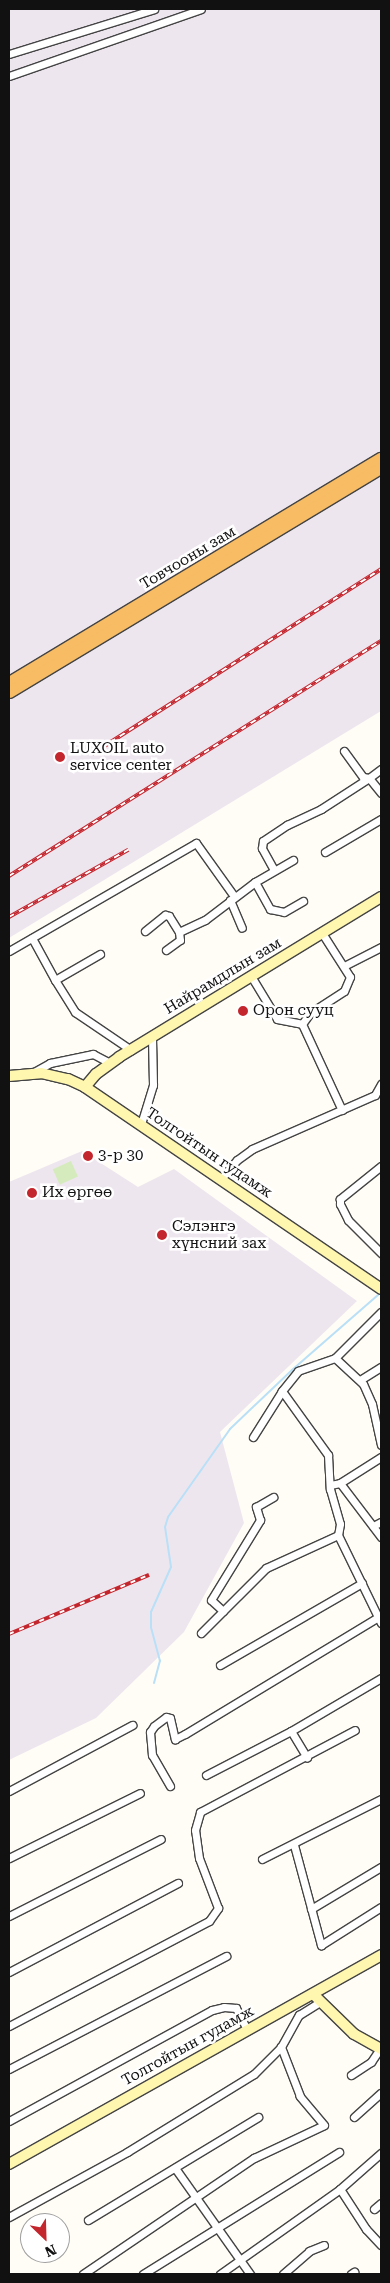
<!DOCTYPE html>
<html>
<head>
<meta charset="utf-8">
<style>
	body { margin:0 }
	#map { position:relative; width:390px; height:2283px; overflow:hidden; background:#fffdf5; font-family:"Roboto Serif",serif }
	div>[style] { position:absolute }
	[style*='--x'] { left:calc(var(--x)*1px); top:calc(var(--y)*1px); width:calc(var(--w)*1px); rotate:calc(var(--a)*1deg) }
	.industrial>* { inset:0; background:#eee6ef }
	.green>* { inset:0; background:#d5ebbd; transform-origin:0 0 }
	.stream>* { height:2px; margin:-1px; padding:0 1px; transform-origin:1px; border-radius:1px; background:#b9e0f7 }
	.roads { filter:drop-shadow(1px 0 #444) drop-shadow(-1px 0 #444) drop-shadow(0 1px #444) drop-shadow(0 -1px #444) }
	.minor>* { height:7px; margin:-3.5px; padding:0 3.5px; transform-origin:3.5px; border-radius:3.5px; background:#fff }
	.secondary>* { height:10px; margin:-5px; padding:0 5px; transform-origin:5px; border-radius:5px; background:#fff6b0 }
	.trunk>* { height:11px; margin:-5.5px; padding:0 5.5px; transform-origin:5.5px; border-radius:5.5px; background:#f7bc64 }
	.rail>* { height:4px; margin-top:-2px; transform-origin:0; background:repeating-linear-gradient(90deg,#fff 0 5.5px,#c4262e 0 11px); box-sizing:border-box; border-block:1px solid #c4262e }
	.dots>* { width:14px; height:14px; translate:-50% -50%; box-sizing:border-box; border:2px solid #fff; border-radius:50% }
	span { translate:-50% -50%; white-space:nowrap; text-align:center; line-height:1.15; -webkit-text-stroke:5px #fff; paint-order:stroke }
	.street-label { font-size:15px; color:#111 }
	.poi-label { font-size:15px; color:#111 }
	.left { translate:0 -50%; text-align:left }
	.frame { position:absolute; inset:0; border:10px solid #111; pointer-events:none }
	.north { position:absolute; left:20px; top:2213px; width:50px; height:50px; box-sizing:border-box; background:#fff; border:1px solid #a0a0a0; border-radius:50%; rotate:156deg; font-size:14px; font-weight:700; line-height:20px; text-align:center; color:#111 }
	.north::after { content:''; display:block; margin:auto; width:18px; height:22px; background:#c4262e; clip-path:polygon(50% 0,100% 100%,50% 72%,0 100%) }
</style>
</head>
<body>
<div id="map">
	<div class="industrial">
		<i style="clip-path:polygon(9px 9px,381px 9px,381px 711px,9px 938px)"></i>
		<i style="clip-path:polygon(82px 1151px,138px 1187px,174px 1169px,357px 1301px,220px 1432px,244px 1523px,184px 1632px,96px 1718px,9px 1760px,9px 1182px)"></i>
	</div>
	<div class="green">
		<i style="left:71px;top:1161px;width:17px;height:20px;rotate:66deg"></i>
	</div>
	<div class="stream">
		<i style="--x:154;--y:1683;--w:23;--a:-75"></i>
		<i style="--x:160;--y:1661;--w:35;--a:-105"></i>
		<i style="--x:151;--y:1627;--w:15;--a:-90"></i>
		<i style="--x:151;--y:1612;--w:49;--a:-66"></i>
		<i style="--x:171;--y:1567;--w:40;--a:-98.5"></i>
		<i style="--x:165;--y:1527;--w:10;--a:-73"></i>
		<i style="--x:168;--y:1517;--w:108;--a:-54.8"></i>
		<i style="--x:230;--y:1429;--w:86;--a:-43.6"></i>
		<i style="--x:292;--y:1370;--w:116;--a:-41.1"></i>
	</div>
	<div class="roads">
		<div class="minor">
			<i style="--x:9;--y:54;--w:152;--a:-17.2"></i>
			<i style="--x:9;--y:76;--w:203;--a:-19.2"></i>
			<i style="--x:344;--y:751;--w:32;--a:54"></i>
			<i style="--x:363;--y:777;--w:6;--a:9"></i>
			<i style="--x:381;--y:769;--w:15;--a:143"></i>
			<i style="--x:369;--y:778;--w:19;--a:51"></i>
			<i style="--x:325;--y:852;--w:65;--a:-30.5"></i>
			<i style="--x:274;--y:870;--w:25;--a:-119"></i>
			<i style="--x:262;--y:848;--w:7;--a:-82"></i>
			<i style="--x:263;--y:841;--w:29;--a:-34"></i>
			<i style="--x:287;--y:825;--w:38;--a:-25"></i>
			<i style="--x:321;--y:809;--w:57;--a:-32.9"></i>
			<i style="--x:255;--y:882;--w:31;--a:61"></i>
			<i style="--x:270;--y:909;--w:14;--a:12"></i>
			<i style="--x:284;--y:912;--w:22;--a:-30"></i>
			<i style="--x:230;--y:900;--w:30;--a:67"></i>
			<i style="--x:145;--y:931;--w:26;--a:-39"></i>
			<i style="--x:165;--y:915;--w:4;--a:14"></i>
			<i style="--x:169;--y:916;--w:19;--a:58"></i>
			<i style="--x:179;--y:932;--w:29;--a:-25"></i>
			<i style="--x:205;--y:920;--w:63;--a:-37.2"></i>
			<i style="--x:255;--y:882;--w:44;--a:-30.1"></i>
			<i style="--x:322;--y:933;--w:52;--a:57.5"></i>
			<i style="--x:350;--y:977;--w:15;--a:113"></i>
			<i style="--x:344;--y:991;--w:40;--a:147.1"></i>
			<i style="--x:310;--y:1013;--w:14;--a:126"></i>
			<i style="--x:302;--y:1024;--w:95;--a:65.1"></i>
			<i style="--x:32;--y:938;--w:48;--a:61.3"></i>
			<i style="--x:166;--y:950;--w:17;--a:-36"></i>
			<i style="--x:180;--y:940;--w:8;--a:-97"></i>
			<i style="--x:9;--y:951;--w:216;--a:-30"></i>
			<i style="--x:196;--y:843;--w:65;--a:54.4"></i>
			<i style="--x:100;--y:954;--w:52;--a:150"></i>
			<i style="--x:55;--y:980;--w:38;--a:58"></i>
			<i style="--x:75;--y:1012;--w:68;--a:34.2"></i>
			<i style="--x:344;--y:966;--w:42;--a:-27.2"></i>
			<i style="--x:251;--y:976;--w:50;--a:58.8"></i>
			<i style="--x:277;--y:1019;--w:25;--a:11"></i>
			<i style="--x:32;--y:1073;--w:21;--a:-29"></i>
			<i style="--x:50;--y:1063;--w:44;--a:-11.8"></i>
			<i style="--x:93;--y:1054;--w:19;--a:28"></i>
			<i style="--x:141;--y:1124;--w:41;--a:-72.9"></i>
			<i style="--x:153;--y:1085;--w:48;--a:-91.2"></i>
			<i style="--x:381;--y:1166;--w:53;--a:141.2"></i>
			<i style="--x:340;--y:1199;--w:5;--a:90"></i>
			<i style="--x:340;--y:1204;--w:18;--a:63"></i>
			<i style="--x:348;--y:1220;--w:47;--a:45"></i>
			<i style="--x:221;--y:1179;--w:25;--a:-50"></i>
			<i style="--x:237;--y:1160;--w:19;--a:-36"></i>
			<i style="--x:252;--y:1149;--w:134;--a:-23.7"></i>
			<i style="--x:375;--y:1095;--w:13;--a:-61"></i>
			<i style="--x:335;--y:1358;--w:65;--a:-45"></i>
			<i style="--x:360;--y:1380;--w:25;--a:-32"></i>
			<i style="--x:253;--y:1437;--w:54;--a:-57.8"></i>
			<i style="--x:381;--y:1445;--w:42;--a:-102.4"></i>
			<i style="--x:372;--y:1404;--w:22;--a:-114"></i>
			<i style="--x:363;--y:1384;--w:38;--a:-137"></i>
			<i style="--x:335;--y:1358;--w:39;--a:161"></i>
			<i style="--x:298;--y:1371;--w:26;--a:129"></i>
			<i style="--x:282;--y:1391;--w:79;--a:54.3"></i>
			<i style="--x:328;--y:1455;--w:34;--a:87"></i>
			<i style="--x:330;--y:1489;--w:36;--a:74"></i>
			<i style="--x:340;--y:1524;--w:11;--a:100"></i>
			<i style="--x:338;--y:1535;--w:98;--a:64"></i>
			<i style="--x:340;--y:1483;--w:49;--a:-32.4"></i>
			<i style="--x:330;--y:1485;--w:10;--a:-11"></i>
			<i style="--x:340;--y:1483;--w:68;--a:52.8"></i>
			<i style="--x:373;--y:1526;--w:9;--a:-27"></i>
			<i style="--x:223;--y:1611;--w:16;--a:-137"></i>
			<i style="--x:211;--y:1600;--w:94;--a:-58.5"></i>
			<i style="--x:260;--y:1520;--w:14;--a:-107"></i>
			<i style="--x:256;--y:1507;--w:20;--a:-30"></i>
			<i style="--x:201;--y:1633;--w:92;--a:-45"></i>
			<i style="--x:266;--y:1568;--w:79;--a:-24.6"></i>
			<i style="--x:220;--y:1665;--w:164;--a:-30"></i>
			<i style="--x:291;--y:1731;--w:31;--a:59"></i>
			<i style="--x:206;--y:1775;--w:96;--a:-27.4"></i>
			<i style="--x:291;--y:1731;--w:104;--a:-30.5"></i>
			<i style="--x:170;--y:1786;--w:36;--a:-120"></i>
			<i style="--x:152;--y:1755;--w:23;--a:-95"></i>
			<i style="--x:150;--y:1732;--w:7;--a:-56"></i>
			<i style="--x:154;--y:1726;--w:15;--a:-37"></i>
			<i style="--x:166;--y:1717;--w:4;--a:14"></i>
			<i style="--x:170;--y:1718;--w:22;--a:77"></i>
			<i style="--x:175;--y:1739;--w:11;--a:-27"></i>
			<i style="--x:185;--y:1734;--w:226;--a:-31.2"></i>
			<i style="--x:9;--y:1791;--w:140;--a:-28.2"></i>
			<i style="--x:294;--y:1845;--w:104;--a:74.9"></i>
			<i style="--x:321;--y:1945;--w:71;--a:-32.3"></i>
			<i style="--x:9;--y:1858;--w:146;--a:-26.4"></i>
			<i style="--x:262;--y:1859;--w:133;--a:-26.8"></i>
			<i style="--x:311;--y:1909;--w:82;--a:-31"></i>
			<i style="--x:9;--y:1916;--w:170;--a:-26.9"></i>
			<i style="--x:9;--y:1972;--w:191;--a:-27.8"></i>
			<i style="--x:9;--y:2026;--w:226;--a:-27.7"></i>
			<i style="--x:209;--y:1921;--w:16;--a:-55"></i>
			<i style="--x:218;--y:1908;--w:53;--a:-110.8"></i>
			<i style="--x:199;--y:1858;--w:28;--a:-98"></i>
			<i style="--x:195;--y:1830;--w:19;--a:-74"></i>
			<i style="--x:200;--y:1812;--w:175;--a:-27.9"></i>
			<i style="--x:9;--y:2069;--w:245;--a:-27.5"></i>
			<i style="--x:351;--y:2075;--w:24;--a:-33"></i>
			<i style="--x:371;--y:2062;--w:18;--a:-56"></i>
			<i style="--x:354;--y:2117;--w:36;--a:-42"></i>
			<i style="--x:9;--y:2121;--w:231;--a:-28.7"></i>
			<i style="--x:212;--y:2010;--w:12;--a:-14"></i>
			<i style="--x:224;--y:2007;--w:12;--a:5"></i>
			<i style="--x:236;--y:2008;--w:25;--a:63"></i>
			<i style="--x:175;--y:2168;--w:130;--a:54.7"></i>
			<i style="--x:340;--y:2189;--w:48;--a:57"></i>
			<i style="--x:366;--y:2229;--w:22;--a:47"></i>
			<i style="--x:374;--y:2209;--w:9;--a:-41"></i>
			<i style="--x:9;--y:2217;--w:135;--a:-28.8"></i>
			<i style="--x:127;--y:2152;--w:149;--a:-31.6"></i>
			<i style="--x:254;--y:2074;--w:38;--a:-45"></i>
			<i style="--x:88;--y:2220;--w:199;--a:-31.2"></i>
			<i style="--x:83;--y:2274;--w:207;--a:-34.2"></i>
			<i style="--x:254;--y:2158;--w:77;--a:-25.2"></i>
			<i style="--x:324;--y:2125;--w:38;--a:-130"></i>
			<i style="--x:300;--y:2096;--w:53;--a:-111.2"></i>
			<i style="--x:281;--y:2047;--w:37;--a:-61"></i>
			<i style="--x:299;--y:2015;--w:25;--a:-32"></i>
			<i style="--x:143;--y:2274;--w:231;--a:-31.9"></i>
			<i style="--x:220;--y:2274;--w:147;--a:-35.3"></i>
			<i style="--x:340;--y:2189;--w:55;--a:-41.3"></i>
			<i style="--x:283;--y:2274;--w:35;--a:-41"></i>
			<i style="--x:309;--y:2251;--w:16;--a:-22"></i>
			<i style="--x:351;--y:2274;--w:4;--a:-34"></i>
		</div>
		<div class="secondary">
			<i style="--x:9;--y:1076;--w:32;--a:-5"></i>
			<i style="--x:41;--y:1073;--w:28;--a:13"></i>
			<i style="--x:68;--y:1079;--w:19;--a:25"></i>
			<i style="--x:85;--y:1087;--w:358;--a:34.3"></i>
			<i style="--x:85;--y:1087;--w:17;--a:-50"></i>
			<i style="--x:96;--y:1074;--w:29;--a:-36"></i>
			<i style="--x:119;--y:1057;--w:307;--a:-31.4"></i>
			<i style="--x:313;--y:1994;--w:57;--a:44.3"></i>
			<i style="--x:354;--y:2034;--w:31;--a:29"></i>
			<i style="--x:9;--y:2164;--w:427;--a:-29.3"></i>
		</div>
		<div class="trunk">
			<i style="--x:9;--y:682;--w:434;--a:-31.1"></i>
			<i style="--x:9;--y:692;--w:434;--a:-31.1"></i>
		</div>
	</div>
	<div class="rail">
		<i style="--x:92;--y:754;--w:343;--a:-32.6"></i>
		<i style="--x:9;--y:876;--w:440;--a:-32.3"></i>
		<i style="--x:9;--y:917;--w:137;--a:-29.4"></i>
		<i style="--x:9;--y:1634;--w:152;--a:-22.9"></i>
	</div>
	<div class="dots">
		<i style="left:60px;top:757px;background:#c4262e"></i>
		<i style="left:243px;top:1011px;background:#c4262e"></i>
		<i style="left:88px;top:1156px;background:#c4262e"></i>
		<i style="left:32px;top:1193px;background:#c4262e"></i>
		<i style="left:162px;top:1235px;background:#c4262e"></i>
	</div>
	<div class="street-label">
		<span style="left:188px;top:558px;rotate:-31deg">Товчооны зам</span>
		<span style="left:223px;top:976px;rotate:-31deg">Найрамдлын зам</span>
		<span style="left:209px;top:1153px;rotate:34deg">Толгойтын гудамж</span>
		<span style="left:188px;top:2046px;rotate:-29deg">Толгойтын гудамж</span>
	</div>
	<div class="poi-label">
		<span class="left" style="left:70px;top:757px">LUXOIL auto<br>service center</span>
		<span class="left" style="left:253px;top:1011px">Орон сууц</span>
		<span class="left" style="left:98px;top:1156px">3-р 30</span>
		<span class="left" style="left:42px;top:1193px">Их өргөө</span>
		<span class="left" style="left:172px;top:1235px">Сэлэнгэ<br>хүнсний зах</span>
	</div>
	<div class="frame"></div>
	<div class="north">N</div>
</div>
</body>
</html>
